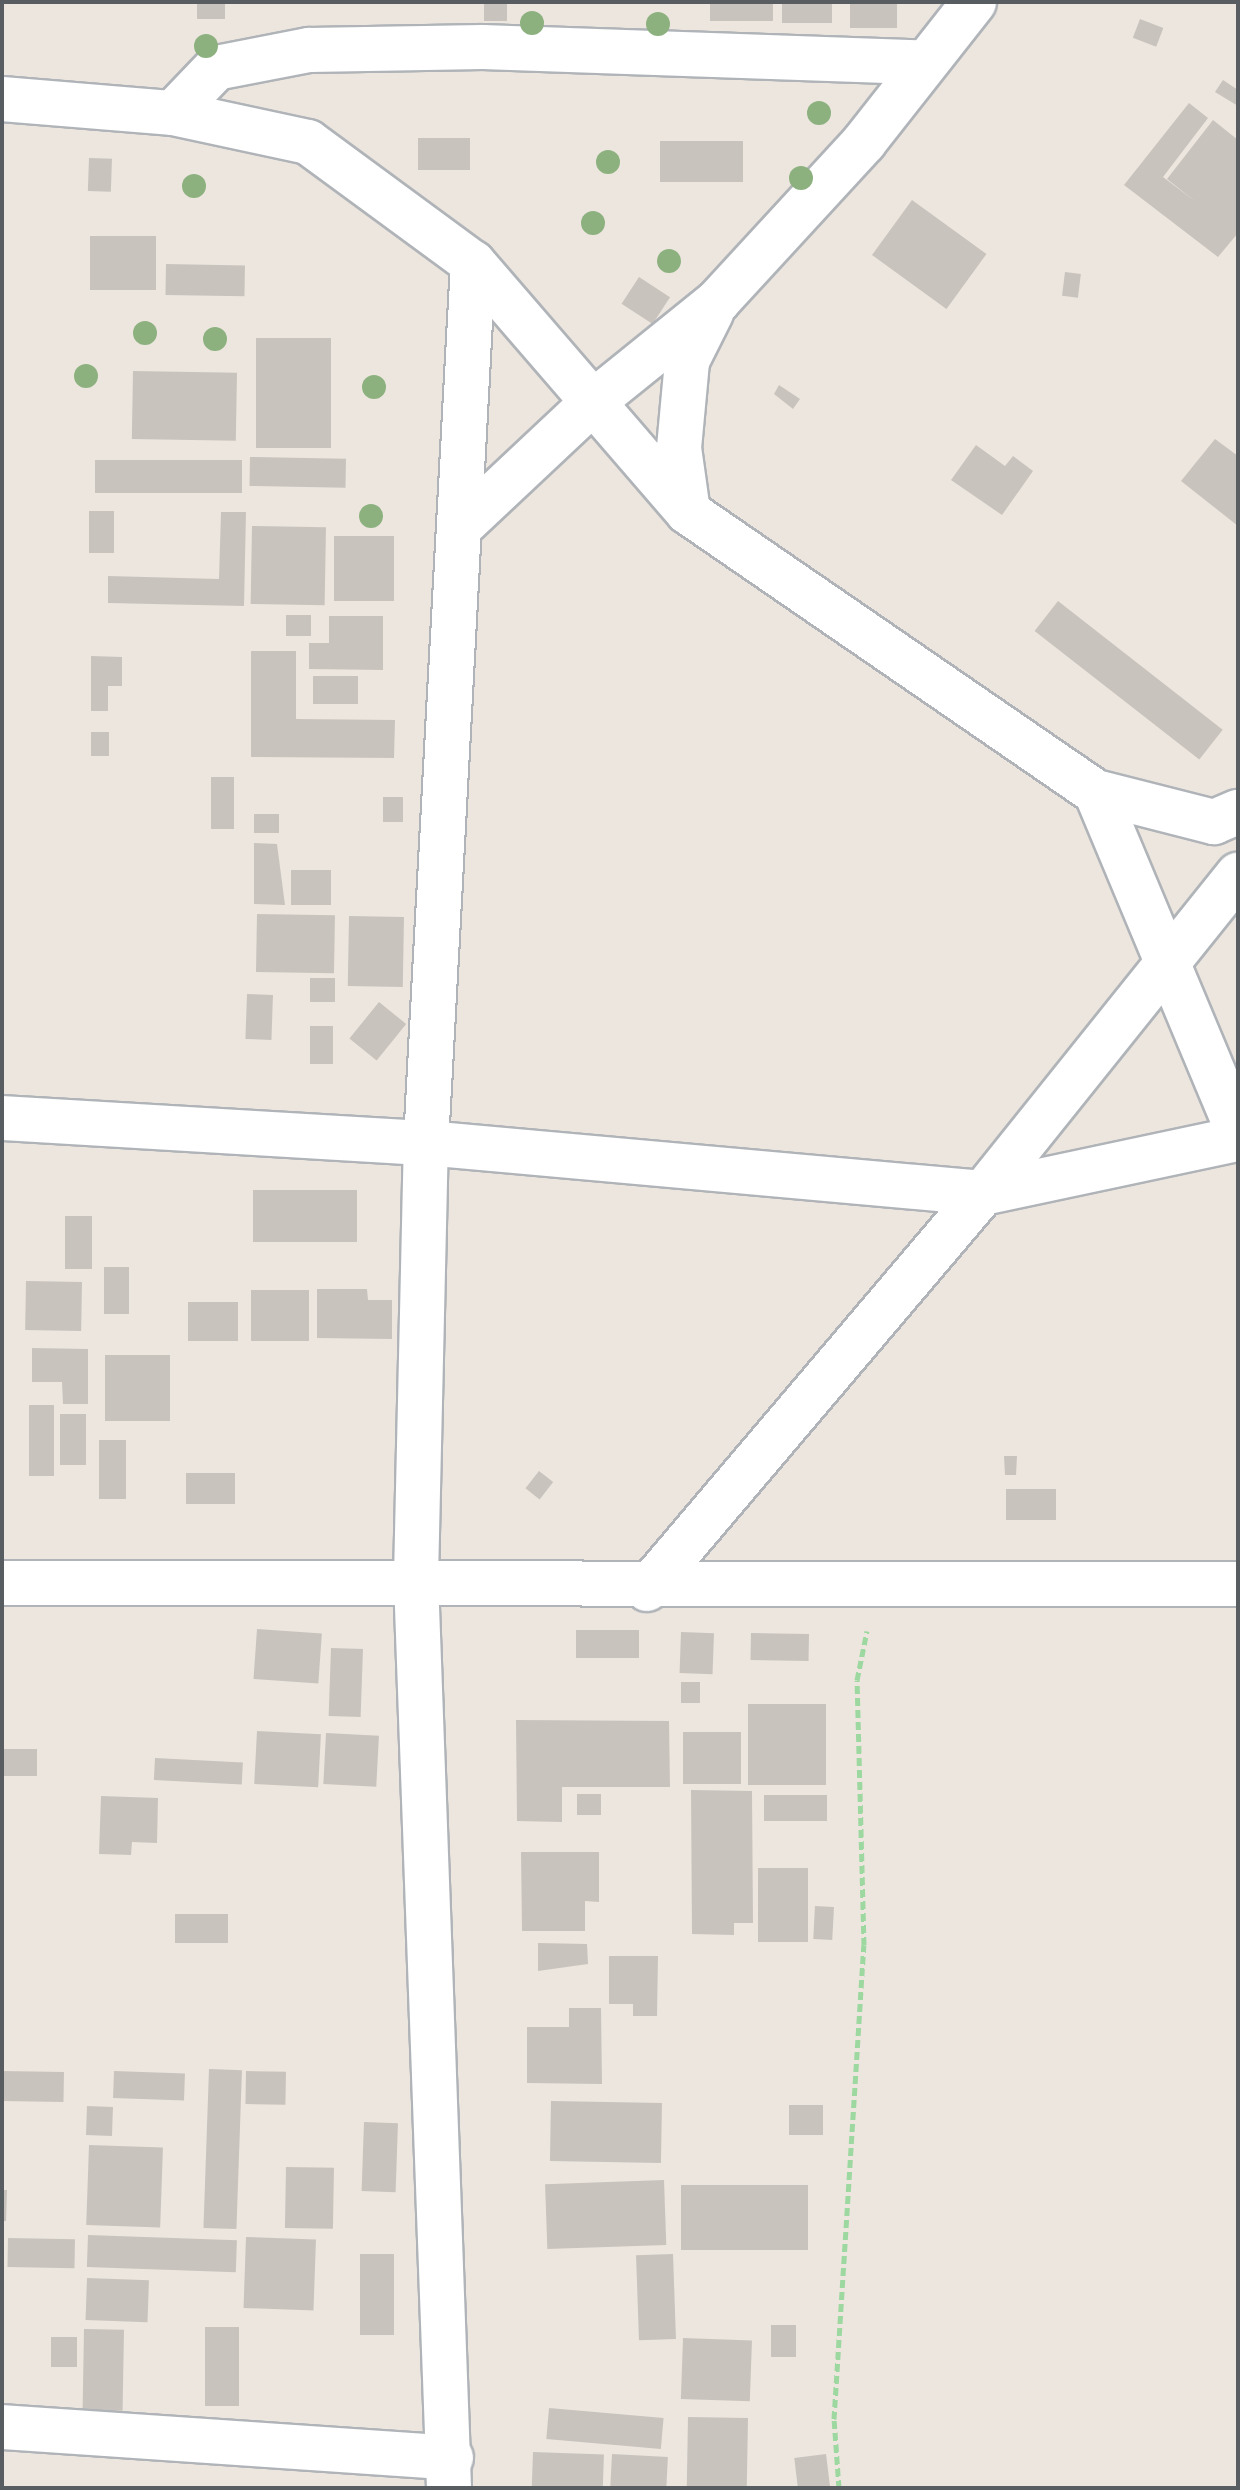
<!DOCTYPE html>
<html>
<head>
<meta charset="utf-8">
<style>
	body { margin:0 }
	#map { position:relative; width:1240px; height:2490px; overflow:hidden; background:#ece6de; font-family:"Archivo Narrow",sans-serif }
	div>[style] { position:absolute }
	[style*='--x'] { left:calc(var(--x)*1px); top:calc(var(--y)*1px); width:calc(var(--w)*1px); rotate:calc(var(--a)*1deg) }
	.building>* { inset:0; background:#c9c3be; transform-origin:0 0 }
	.path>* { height:5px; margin-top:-2.5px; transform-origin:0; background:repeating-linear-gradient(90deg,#9cd89f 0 8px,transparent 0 12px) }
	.roads { filter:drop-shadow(2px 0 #b0b4b8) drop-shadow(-2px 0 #b0b4b8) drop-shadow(0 2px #b0b4b8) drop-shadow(0 -2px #b0b4b8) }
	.minor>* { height:44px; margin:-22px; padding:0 22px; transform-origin:22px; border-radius:22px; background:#fff }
	.trees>* { width:24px; height:24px; margin:-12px; border-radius:50%; background:#8cb17f }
	span { translate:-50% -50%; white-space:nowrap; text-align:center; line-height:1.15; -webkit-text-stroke:7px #fff; paint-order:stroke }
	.frame { position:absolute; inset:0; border:4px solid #585d61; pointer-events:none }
</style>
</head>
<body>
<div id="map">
	<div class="building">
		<i style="left:197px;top:2px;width:28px;height:17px"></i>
		<i style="left:484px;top:2px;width:23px;height:19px"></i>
		<i style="left:710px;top:2px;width:63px;height:19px"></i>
		<i style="left:782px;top:2px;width:50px;height:21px"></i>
		<i style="left:850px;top:2px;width:47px;height:26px"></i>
		<i style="left:1140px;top:19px;width:25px;height:20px;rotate:21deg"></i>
		<i style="clip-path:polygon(1223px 80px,1238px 90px,1238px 106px,1215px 92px)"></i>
		<i style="clip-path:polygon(1189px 103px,1208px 118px,1163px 177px,1196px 202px,1167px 179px,1213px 120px,1238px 140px,1238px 233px,1218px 257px,1124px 185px)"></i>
		<i style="left:418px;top:138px;width:52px;height:32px"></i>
		<i style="left:660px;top:141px;width:83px;height:41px"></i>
		<i style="left:89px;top:158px;width:23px;height:33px;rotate:2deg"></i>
		<i style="left:912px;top:200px;width:92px;height:68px;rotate:36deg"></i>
		<i style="left:90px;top:236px;width:66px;height:54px"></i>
		<i style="left:166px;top:264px;width:79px;height:31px;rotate:1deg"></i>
		<i style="left:1065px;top:272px;width:16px;height:24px;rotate:7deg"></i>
		<i style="left:639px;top:277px;width:37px;height:32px;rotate:33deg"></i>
		<i style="left:331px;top:338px;width:110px;height:75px;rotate:90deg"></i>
		<i style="left:133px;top:371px;width:104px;height:68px;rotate:1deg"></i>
		<i style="clip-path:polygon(779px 385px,800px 399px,793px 409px,774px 394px)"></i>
		<i style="clip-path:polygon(1215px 439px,1238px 456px,1238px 526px,1181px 481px)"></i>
		<i style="clip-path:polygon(976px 445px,1005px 466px,1013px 456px,1033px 471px,1002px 515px,951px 480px)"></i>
		<i style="left:250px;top:457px;width:96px;height:29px;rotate:1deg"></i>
		<i style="left:95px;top:460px;width:147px;height:33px"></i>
		<i style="left:89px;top:511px;width:25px;height:42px"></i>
		<i style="clip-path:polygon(221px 512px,246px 512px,244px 606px,108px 603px,108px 576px,219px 579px)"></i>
		<i style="left:252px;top:526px;width:74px;height:78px;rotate:1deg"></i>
		<i style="left:334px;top:536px;width:60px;height:65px"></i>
		<i style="left:1058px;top:601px;width:209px;height:38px;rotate:38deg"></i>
		<i style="left:286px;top:615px;width:25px;height:21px"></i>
		<i style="clip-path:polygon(329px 616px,383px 616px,383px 670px,309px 669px,309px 643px,329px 643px)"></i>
		<i style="clip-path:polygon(251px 651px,296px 651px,296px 719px,395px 720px,394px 758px,251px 757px)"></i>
		<i style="clip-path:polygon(91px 656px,122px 657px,122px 686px,108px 686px,108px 711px,91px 711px)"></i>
		<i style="left:313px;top:676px;width:45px;height:28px"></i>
		<i style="left:91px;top:732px;width:18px;height:24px"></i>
		<i style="left:211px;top:777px;width:23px;height:52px"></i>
		<i style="left:383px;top:797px;width:20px;height:25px"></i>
		<i style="left:254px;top:814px;width:25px;height:19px"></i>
		<i style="clip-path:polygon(254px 843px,277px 844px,285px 905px,254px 904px)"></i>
		<i style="left:291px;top:870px;width:40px;height:35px"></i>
		<i style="left:257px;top:914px;width:78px;height:58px;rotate:1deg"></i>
		<i style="left:349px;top:916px;width:55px;height:70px;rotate:1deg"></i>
		<i style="left:310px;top:978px;width:25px;height:24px"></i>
		<i style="left:247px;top:994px;width:26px;height:45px;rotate:2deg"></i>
		<i style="left:379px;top:1002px;width:35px;height:47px;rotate:39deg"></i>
		<i style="left:310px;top:1026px;width:23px;height:38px"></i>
		<i style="left:253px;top:1190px;width:104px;height:52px"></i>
		<i style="left:65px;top:1216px;width:27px;height:53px"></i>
		<i style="left:104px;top:1267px;width:25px;height:47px"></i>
		<i style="left:26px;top:1281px;width:56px;height:49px;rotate:1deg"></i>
		<i style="clip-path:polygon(317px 1289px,367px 1289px,368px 1300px,392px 1300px,392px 1339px,317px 1338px)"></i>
		<i style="left:309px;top:1290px;width:51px;height:58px;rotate:90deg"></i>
		<i style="left:188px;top:1302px;width:50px;height:39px"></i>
		<i style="clip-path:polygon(32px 1348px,88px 1349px,88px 1404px,63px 1404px,62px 1382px,32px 1382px)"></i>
		<i style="left:105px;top:1355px;width:65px;height:66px"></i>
		<i style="left:29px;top:1405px;width:25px;height:71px"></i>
		<i style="left:60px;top:1414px;width:26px;height:51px"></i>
		<i style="left:99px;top:1440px;width:27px;height:59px"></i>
		<i style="clip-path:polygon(1004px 1456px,1017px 1456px,1016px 1475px,1005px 1475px)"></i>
		<i style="left:539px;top:1471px;width:18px;height:22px;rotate:38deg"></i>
		<i style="left:186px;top:1473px;width:49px;height:31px"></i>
		<i style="left:1056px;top:1489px;width:31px;height:50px;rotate:90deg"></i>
		<i style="left:257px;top:1629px;width:65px;height:50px;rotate:4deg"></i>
		<i style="left:576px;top:1630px;width:63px;height:28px"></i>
		<i style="left:681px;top:1632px;width:33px;height:41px;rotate:2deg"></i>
		<i style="left:751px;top:1633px;width:58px;height:27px;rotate:1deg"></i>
		<i style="left:331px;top:1648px;width:32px;height:68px;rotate:2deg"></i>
		<i style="left:681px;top:1682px;width:19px;height:21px"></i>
		<i style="left:826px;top:1704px;width:81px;height:78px;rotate:90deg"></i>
		<i style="clip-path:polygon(516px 1720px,669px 1721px,670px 1787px,562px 1787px,562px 1822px,517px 1821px)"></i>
		<i style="left:257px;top:1731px;width:64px;height:53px;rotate:3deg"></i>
		<i style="left:683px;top:1732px;width:58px;height:52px"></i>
		<i style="left:326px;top:1733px;width:53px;height:51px;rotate:3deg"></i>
		<i style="left:2px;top:1749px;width:35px;height:27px"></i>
		<i style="left:155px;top:1758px;width:88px;height:22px;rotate:3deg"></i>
		<i style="clip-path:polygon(691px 1790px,752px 1791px,753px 1923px,734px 1923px,734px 1935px,692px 1934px)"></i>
		<i style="left:577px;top:1794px;width:24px;height:21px"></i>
		<i style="left:764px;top:1795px;width:63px;height:26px"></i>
		<i style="clip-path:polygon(101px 1796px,158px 1798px,157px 1843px,132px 1842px,131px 1855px,99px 1854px)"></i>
		<i style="clip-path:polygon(521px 1852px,599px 1852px,599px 1902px,585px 1901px,585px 1931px,522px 1931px)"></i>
		<i style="left:758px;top:1868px;width:50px;height:74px"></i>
		<i style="left:815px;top:1906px;width:19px;height:33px;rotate:3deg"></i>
		<i style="left:175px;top:1914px;width:53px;height:29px"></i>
		<i style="clip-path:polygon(538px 1943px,587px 1944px,588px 1964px,538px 1971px)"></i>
		<i style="clip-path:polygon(609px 1956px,658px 1956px,657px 2016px,633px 2016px,633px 2004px,609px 2004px)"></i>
		<i style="clip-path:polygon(569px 2008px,601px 2008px,602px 2084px,527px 2083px,527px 2027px,569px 2027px)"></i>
		<i style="left:209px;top:2069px;width:33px;height:159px;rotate:2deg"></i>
		<i style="left:2px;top:2071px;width:62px;height:30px;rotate:1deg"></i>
		<i style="left:114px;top:2071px;width:71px;height:27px;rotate:2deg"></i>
		<i style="left:246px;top:2071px;width:40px;height:33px;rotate:1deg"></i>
		<i style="left:551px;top:2101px;width:111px;height:60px;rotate:1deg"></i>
		<i style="left:789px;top:2105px;width:34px;height:30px"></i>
		<i style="left:87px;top:2106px;width:26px;height:29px;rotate:2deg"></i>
		<i style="left:364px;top:2122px;width:34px;height:69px;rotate:2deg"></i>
		<i style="left:89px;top:2145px;width:74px;height:80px;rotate:2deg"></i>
		<i style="left:286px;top:2167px;width:48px;height:61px;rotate:1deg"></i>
		<i style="left:664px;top:2180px;width:65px;height:119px;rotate:88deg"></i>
		<i style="left:808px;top:2185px;width:65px;height:127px;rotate:90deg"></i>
		<i style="clip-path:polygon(2px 2190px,7px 2190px,6px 2221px,2px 2221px)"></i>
		<i style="left:88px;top:2235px;width:149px;height:32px;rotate:2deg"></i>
		<i style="left:246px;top:2237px;width:70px;height:71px;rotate:2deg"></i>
		<i style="left:8px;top:2238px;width:67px;height:29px;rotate:1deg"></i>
		<i style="left:360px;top:2254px;width:34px;height:81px"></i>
		<i style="left:673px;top:2254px;width:85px;height:37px;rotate:88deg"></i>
		<i style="left:87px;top:2278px;width:62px;height:42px;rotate:2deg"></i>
		<i style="left:771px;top:2325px;width:25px;height:32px"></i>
		<i style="left:205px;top:2327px;width:34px;height:79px"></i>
		<i style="left:84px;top:2329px;width:40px;height:81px;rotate:1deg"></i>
		<i style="left:77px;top:2337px;width:30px;height:26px;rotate:90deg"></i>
		<i style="left:683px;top:2338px;width:69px;height:61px;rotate:2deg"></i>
		<i style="left:549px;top:2408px;width:115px;height:31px;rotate:5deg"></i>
		<i style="left:688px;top:2417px;width:60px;height:71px;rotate:1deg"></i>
		<i style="left:533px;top:2452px;width:71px;height:36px;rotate:2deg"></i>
		<i style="left:612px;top:2454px;width:56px;height:34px;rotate:3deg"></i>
		<i style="left:826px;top:2454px;width:34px;height:32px;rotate:83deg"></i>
	</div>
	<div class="path">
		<i style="--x:839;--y:2488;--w:69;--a:-94.1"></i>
		<i style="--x:834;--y:2419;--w:475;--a:-86.4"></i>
		<i style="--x:864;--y:1945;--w:265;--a:-91.5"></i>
		<i style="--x:857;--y:1680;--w:50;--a:-78.5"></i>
	</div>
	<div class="roads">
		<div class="minor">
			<i style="--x:2;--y:99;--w:172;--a:4.7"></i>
			<i style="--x:173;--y:113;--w:138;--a:12.1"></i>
			<i style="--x:308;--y:142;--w:205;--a:36.3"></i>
			<i style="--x:473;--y:263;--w:329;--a:49.2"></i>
			<i style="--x:688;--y:512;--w:495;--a:34.5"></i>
			<i style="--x:1096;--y:792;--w:368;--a:67.3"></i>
			<i style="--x:173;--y:113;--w:62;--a:-46.3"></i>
			<i style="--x:216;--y:68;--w:95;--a:-11"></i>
			<i style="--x:309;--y:50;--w:174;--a:-1"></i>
			<i style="--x:483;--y:47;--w:440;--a:2"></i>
			<i style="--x:688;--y:512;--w:65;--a:-98"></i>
			<i style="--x:679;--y:448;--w:87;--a:-84.7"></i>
			<i style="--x:687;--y:361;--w:54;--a:-63.4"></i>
			<i style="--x:459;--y:528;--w:184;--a:-43.2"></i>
			<i style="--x:593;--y:402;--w:161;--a:-38.9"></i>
			<i style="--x:718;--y:301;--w:216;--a:-47.4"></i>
			<i style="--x:864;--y:142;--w:178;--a:-51.8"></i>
			<i style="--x:1096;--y:792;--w:122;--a:14.3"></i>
			<i style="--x:1214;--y:822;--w:26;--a:-23"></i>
			<i style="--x:2;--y:1118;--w:425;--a:3.4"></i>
			<i style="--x:426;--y:1143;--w:559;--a:5.13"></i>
			<i style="--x:983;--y:1193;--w:261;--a:-12"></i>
			<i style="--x:2;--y:1583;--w:1236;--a:0.05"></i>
			<i style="--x:647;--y:1589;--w:519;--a:-49.69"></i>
			<i style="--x:983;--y:1193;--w:408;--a:-51.3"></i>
			<i style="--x:2;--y:2427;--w:450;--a:3.9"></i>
			<i style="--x:449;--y:2488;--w:911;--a:-92.08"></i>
			<i style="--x:416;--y:1578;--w:435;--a:-88.7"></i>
			<i style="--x:426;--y:1143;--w:881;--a:-86.94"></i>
		</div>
	</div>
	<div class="trees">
		<i style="left:532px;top:23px"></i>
		<i style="left:658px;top:24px"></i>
		<i style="left:206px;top:46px"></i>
		<i style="left:819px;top:113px"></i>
		<i style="left:608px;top:162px"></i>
		<i style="left:801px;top:178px"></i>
		<i style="left:194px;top:186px"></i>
		<i style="left:593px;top:223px"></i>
		<i style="left:669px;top:261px"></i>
		<i style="left:145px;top:333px"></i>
		<i style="left:215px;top:339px"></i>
		<i style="left:86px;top:376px"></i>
		<i style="left:374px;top:387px"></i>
		<i style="left:371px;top:516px"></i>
	</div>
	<div class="frame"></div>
</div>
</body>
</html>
